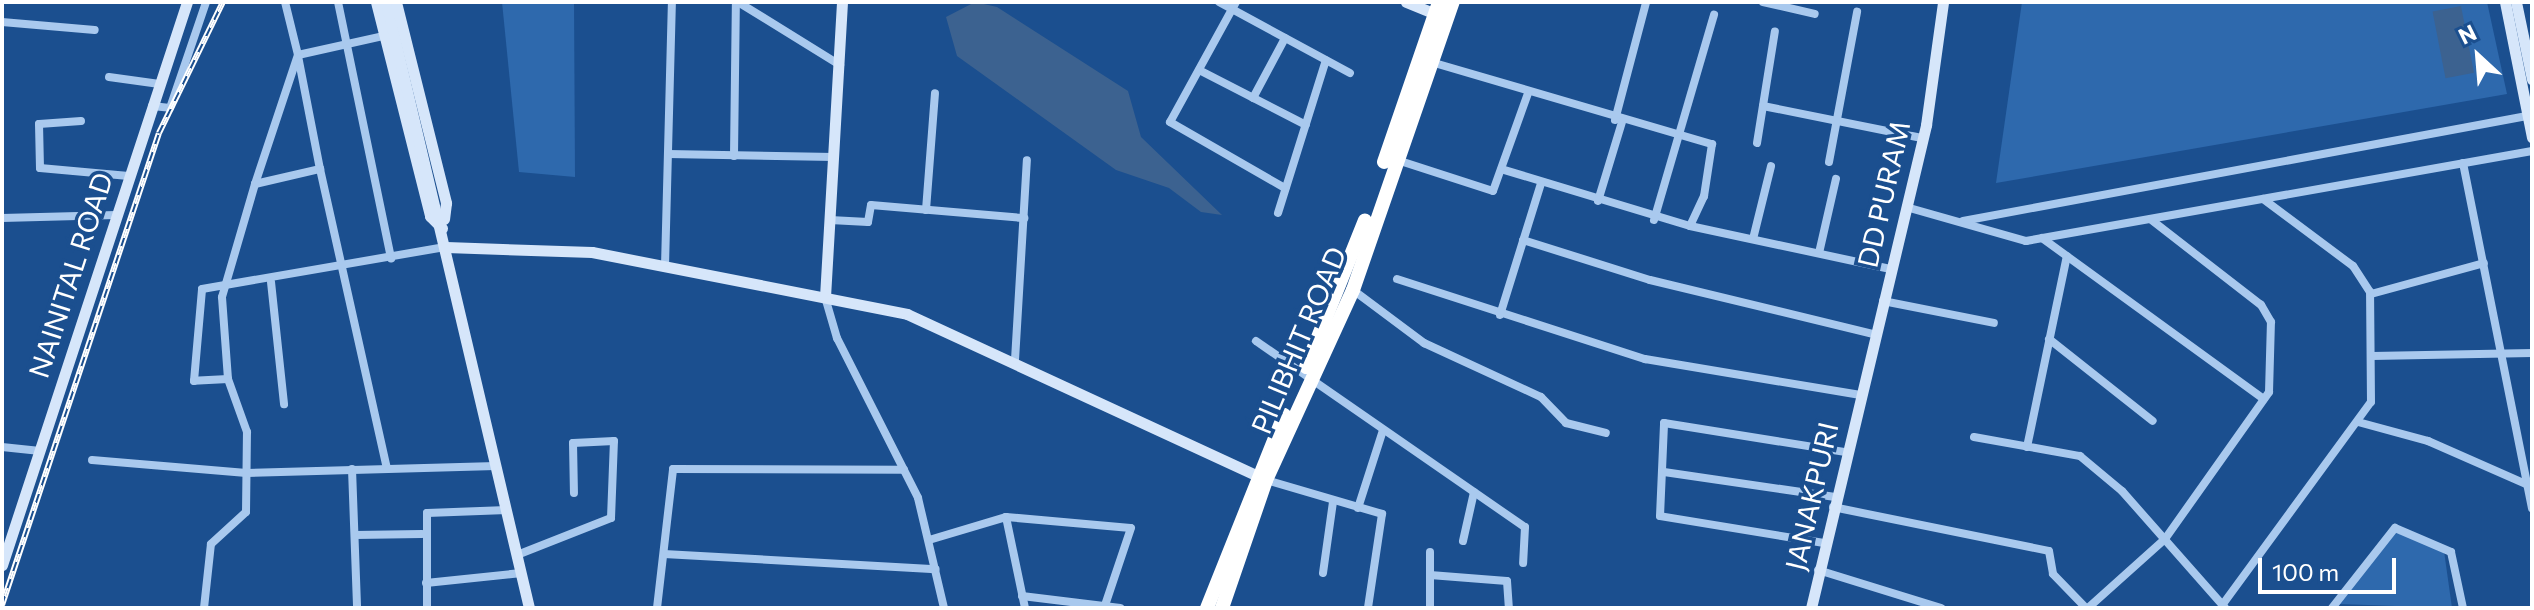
<!DOCTYPE html>
<html>
<head>
<meta charset="utf-8">
<style>
	body { margin:0 }
	#map { position:relative; width:2534px; height:610px; overflow:hidden; background:#1b4f8f; font-family:Commissioner,sans-serif }
	div>[style] { position:absolute }
	[style*='--x'] { left:calc(var(--x)*1px); top:calc(var(--y)*1px); width:calc(var(--w)*1px); rotate:calc(var(--a)*1deg) }
	.green>* { inset:0; background:#2e69ad }
	.water>* { inset:0; background:#3c6290; transform-origin:0 0 }
	.street>* { height:8px; margin:-4px; padding:0 4px; transform-origin:4px; border-radius:4px; background:#a9c9ee }
	.secondary>* { height:11px; margin:-5.5px; padding:0 5.5px; transform-origin:5.5px; border-radius:5.5px; background:#d6e6fa }
	.highway>* { height:14px; margin:-7px; padding:0 7px; transform-origin:7px; border-radius:7px; background:#fff }
	.rail>* { height:6px; margin-top:-3px; transform-origin:0; background:repeating-linear-gradient(90deg,#1b4f8f 0 9px,#fff 0 18px); box-sizing:border-box; border-block:2px solid #fff }
	span { translate:-50% -50%; white-space:nowrap; text-align:center; line-height:1.15; -webkit-text-stroke:7px #1b4f8f; paint-order:stroke }
	.street-label { font-size:28px; color:#fff }
	.frame { position:absolute; inset:0; border:4px solid #fff; pointer-events:none }
	.north { position:absolute; left:2438px; top:16px; width:80px; height:80px; -webkit-text-stroke:6px #1b4f8f; paint-order:stroke; rotate:334deg; font-size:22px; font-weight:700; line-height:32px; text-align:center; color:#fff }
	.north::after { content:''; display:block; margin:auto; width:28px; height:36px; background:#fff; clip-path:polygon(50% 0,100% 100%,50% 72%,0 100%) }
	.scale { position:absolute; left:2258px; top:558px; width:138px; height:36px; box-sizing:border-box; border:4px solid #fff; border-top:0; padding-left:10px; font-size:24px; line-height:28px; white-space:nowrap; color:#fff; -webkit-text-stroke:6px #1b4f8f; paint-order:stroke }
</style>
</head>
<body>
<div id="map">
	<div class="green">
		<i style="clip-path:polygon(502px 2px,574px 2px,575px 177px,519px 172px)"></i>
		<i style="clip-path:polygon(2022px 2px,2487px 2px,2507px 94px,1996px 183px)"></i>
		<i style="clip-path:polygon(2395px 532px,2444px 551px,2452px 608px,2339px 604px)"></i>
	</div>
	<div class="water">
		<i style="clip-path:polygon(975px 2px,997px 7px,1128px 91px,1141px 137px,1222px 215px,1201px 212px,1169px 188px,1116px 170px,957px 56px,946px 17px)"></i>
		<i style="left:2461px;top:6px;width:68px;height:29px;rotate:79deg"></i>
	</div>
	<div class="street">
		<i style="--x:285;--y:2;--w:55;--a:76.2"></i>
		<i style="--x:298;--y:55;--w:88;--a:-12.5"></i>
		<i style="--x:338;--y:2;--w:262;--a:78.3"></i>
		<i style="--x:738;--y:2;--w:120;--a:31.7"></i>
		<i style="--x:1219;--y:2;--w:149;--a:28.5"></i>
		<i style="--x:1236;--y:2;--w:137;--a:118.8"></i>
		<i style="--x:1170;--y:122;--w:133;--a:29.9"></i>
		<i style="--x:1763;--y:2;--w:53;--a:13"></i>
		<i style="--x:2;--y:22;--w:93;--a:4.9"></i>
		<i style="--x:298;--y:56;--w:115;--a:79"></i>
		<i style="--x:1431;--y:62;--w:293;--a:16.3"></i>
		<i style="--x:1712;--y:144;--w:53;--a:98.7"></i>
		<i style="--x:1704;--y:196;--w:33;--a:115"></i>
		<i style="--x:1690;--y:226;--w:197;--a:-163.2"></i>
		<i style="--x:1199;--y:70;--w:120;--a:27.2"></i>
		<i style="--x:109;--y:77;--w:51;--a:7.8"></i>
		<i style="--x:1253;--y:98;--w:68;--a:-61.9"></i>
		<i style="--x:152;--y:106;--w:18;--a:6"></i>
		<i style="--x:170;--y:108;--w:112;--a:-71.2"></i>
		<i style="--x:1763;--y:106;--w:162;--a:11.4"></i>
		<i style="--x:1615;--y:120;--w:121;--a:-75.2"></i>
		<i style="--x:81;--y:121;--w:42;--a:175.9"></i>
		<i style="--x:39;--y:124;--w:44;--a:88.7"></i>
		<i style="--x:40;--y:168;--w:89;--a:5.1"></i>
		<i style="--x:1757;--y:143;--w:113;--a:-80.9"></i>
		<i style="--x:668;--y:154;--w:166;--a:1"></i>
		<i style="--x:734;--y:156;--w:154;--a:-89.3"></i>
		<i style="--x:1394;--y:159;--w:104;--a:17.9"></i>
		<i style="--x:1493;--y:191;--w:104;--a:-70.3"></i>
		<i style="--x:1829;--y:162;--w:153;--a:-79.4"></i>
		<i style="--x:2463;--y:163;--w:352;--a:78.7"></i>
		<i style="--x:255;--y:184;--w:136;--a:-71.6"></i>
		<i style="--x:1598;--y:201;--w:83;--a:-73.1"></i>
		<i style="--x:1906;--y:207;--w:125;--a:15.8"></i>
		<i style="--x:2026;--y:241;--w:514;--a:-10.09"></i>
		<i style="--x:926;--y:210;--w:117;--a:-85.6"></i>
		<i style="--x:1278;--y:213;--w:160;--a:-72.6"></i>
		<i style="--x:2;--y:218;--w:114;--a:-1.5"></i>
		<i style="--x:830;--y:220;--w:38;--a:3"></i>
		<i style="--x:868;--y:222;--w:17;--a:-80"></i>
		<i style="--x:871;--y:205;--w:154;--a:4.9"></i>
		<i style="--x:1654;--y:220;--w:214;--a:-73.7"></i>
		<i style="--x:1963;--y:221;--w:579;--a:-10.55"></i>
		<i style="--x:1690;--y:226;--w:205;--a:12.1"></i>
		<i style="--x:2042;--y:238;--w:274;--a:36"></i>
		<i style="--x:1753;--y:239;--w:75;--a:-76.1"></i>
		<i style="--x:1523;--y:240;--w:133;--a:17.5"></i>
		<i style="--x:1650;--y:280;--w:230;--a:13.6"></i>
		<i style="--x:1819;--y:253;--w:76;--a:-77.1"></i>
		<i style="--x:665;--y:266;--w:264;--a:-88.5"></i>
		<i style="--x:1397;--y:279;--w:261;--a:17.9"></i>
		<i style="--x:1645;--y:359;--w:217;--a:9.5"></i>
		<i style="--x:271;--y:282;--w:123;--a:83.9"></i>
		<i style="--x:1353;--y:290;--w:89;--a:36.7"></i>
		<i style="--x:1424;--y:343;--w:129;--a:24.8"></i>
		<i style="--x:1541;--y:397;--w:36;--a:46"></i>
		<i style="--x:1566;--y:423;--w:41;--a:14"></i>
		<i style="--x:2371;--y:294;--w:117;--a:-15.3"></i>
		<i style="--x:825;--y:297;--w:43;--a:73.7"></i>
		<i style="--x:837;--y:338;--w:179;--a:63.1"></i>
		<i style="--x:918;--y:498;--w:113;--a:76.7"></i>
		<i style="--x:1883;--y:301;--w:113;--a:11.2"></i>
		<i style="--x:1500;--y:315;--w:138;--a:-72.7"></i>
		<i style="--x:2049;--y:339;--w:132;--a:38.3"></i>
		<i style="--x:1256;--y:341;--w:327;--a:34.7"></i>
		<i style="--x:1525;--y:527;--w:36;--a:93"></i>
		<i style="--x:2372;--y:356;--w:160;--a:-1.1"></i>
		<i style="--x:1015;--y:360;--w:200;--a:-86.6"></i>
		<i style="--x:228;--y:379;--w:34;--a:177"></i>
		<i style="--x:194;--y:381;--w:92;--a:-85"></i>
		<i style="--x:202;--y:289;--w:248;--a:-9.8"></i>
		<i style="--x:2358;--y:422;--w:73;--a:15.2"></i>
		<i style="--x:2428;--y:441;--w:109;--a:23.7"></i>
		<i style="--x:1974;--y:437;--w:108;--a:10.2"></i>
		<i style="--x:2080;--y:456;--w:55;--a:39.8"></i>
		<i style="--x:2122;--y:491;--w:156;--a:48.6"></i>
		<i style="--x:2;--y:447;--w:36;--a:6"></i>
		<i style="--x:2027;--y:447;--w:195;--a:-78.2"></i>
		<i style="--x:92;--y:460;--w:155;--a:4.8"></i>
		<i style="--x:246;--y:473;--w:250;--a:-1.6"></i>
		<i style="--x:352;--y:469;--w:139;--a:87.9"></i>
		<i style="--x:1664;--y:472;--w:173;--a:8.3"></i>
		<i style="--x:1266;--y:480;--w:121;--a:16.3"></i>
		<i style="--x:1382;--y:514;--w:95;--a:98.5"></i>
		<i style="--x:1833;--y:507;--w:220;--a:11.5"></i>
		<i style="--x:2049;--y:551;--w:23;--a:80"></i>
		<i style="--x:2053;--y:574;--w:47;--a:45.9"></i>
		<i style="--x:1358;--y:508;--w:82;--a:-72.2"></i>
		<i style="--x:1006;--y:517;--w:93;--a:78.2"></i>
		<i style="--x:355;--y:535;--w:67;--a:-0.9"></i>
		<i style="--x:929;--y:540;--w:80;--a:-16.6"></i>
		<i style="--x:1006;--y:517;--w:125;--a:5"></i>
		<i style="--x:1131;--y:528;--w:84;--a:108.6"></i>
		<i style="--x:1463;--y:541;--w:50;--a:-77.3"></i>
		<i style="--x:1824;--y:543;--w:166;--a:-170.7"></i>
		<i style="--x:1660;--y:516;--w:93;--a:-87.5"></i>
		<i style="--x:1664;--y:423;--w:184;--a:9.1"></i>
		<i style="--x:1430;--y:552;--w:56;--a:90"></i>
		<i style="--x:664;--y:554;--w:272;--a:3.2"></i>
		<i style="--x:517;--y:555;--w:101;--a:-21.5"></i>
		<i style="--x:611;--y:518;--w:77;--a:-87.8"></i>
		<i style="--x:614;--y:441;--w:41;--a:177.2"></i>
		<i style="--x:573;--y:443;--w:50;--a:88.9"></i>
		<i style="--x:1818;--y:570;--w:129;--a:17.2"></i>
		<i style="--x:1323;--y:573;--w:72;--a:-82"></i>
		<i style="--x:1430;--y:575;--w:77;--a:4.5"></i>
		<i style="--x:1507;--y:581;--w:27;--a:86"></i>
		<i style="--x:426;--y:583;--w:96;--a:-6"></i>
		<i style="--x:1022;--y:596;--w:99;--a:7"></i>
		<i style="--x:2223;--y:604;--w:250;--a:-53.8"></i>
		<i style="--x:2371;--y:402;--w:110;--a:-90.5"></i>
		<i style="--x:2370;--y:292;--w:31;--a:-123"></i>
		<i style="--x:2353;--y:266;--w:112;--a:-143.3"></i>
		<i style="--x:204;--y:608;--w:64;--a:-83.8"></i>
		<i style="--x:211;--y:544;--w:47;--a:-42.4"></i>
		<i style="--x:246;--y:512;--w:80;--a:-89.3"></i>
		<i style="--x:247;--y:432;--w:56;--a:-109.7"></i>
		<i style="--x:228;--y:379;--w:82;--a:-94.2"></i>
		<i style="--x:222;--y:297;--w:118;--a:-73.7"></i>
		<i style="--x:255;--y:184;--w:67;--a:-13"></i>
		<i style="--x:320;--y:169;--w:307;--a:77.4"></i>
		<i style="--x:427;--y:608;--w:95;--a:-90"></i>
		<i style="--x:427;--y:513;--w:80;--a:-2.1"></i>
		<i style="--x:657;--y:608;--w:140;--a:-83.4"></i>
		<i style="--x:673;--y:469;--w:231;--a:0.2"></i>
		<i style="--x:2088;--y:608;--w:103;--a:-41.9"></i>
		<i style="--x:2165;--y:539;--w:180;--a:-54.7"></i>
		<i style="--x:2269;--y:392;--w:70;--a:-88.4"></i>
		<i style="--x:2271;--y:322;--w:20;--a:-120"></i>
		<i style="--x:2261;--y:305;--w:140;--a:-142.2"></i>
		<i style="--x:2332;--y:608;--w:102;--a:-51.8"></i>
		<i style="--x:2395;--y:528;--w:61;--a:23.2"></i>
		<i style="--x:2451;--y:552;--w:57;--a:77.9"></i>
	</div>
	<div class="secondary">
		<i style="--x:376;--y:2;--w:221;--a:75.8"></i>
		<i style="--x:430;--y:216;--w:17;--a:45"></i>
		<i style="--x:386;--y:2;--w:623;--a:76.72"></i>
		<i style="--x:396;--y:2;--w:207;--a:76"></i>
		<i style="--x:446;--y:203;--w:16;--a:97"></i>
		<i style="--x:1406;--y:2;--w:35;--a:22"></i>
		<i style="--x:2505;--y:2;--w:138;--a:78.7"></i>
		<i style="--x:2516;--y:2;--w:79;--a:78.3"></i>
		<i style="--x:446;--y:247;--w:146;--a:2"></i>
		<i style="--x:592;--y:252;--w:321;--a:11.1"></i>
		<i style="--x:907;--y:314;--w:396;--a:24.8"></i>
		<i style="--x:825;--y:297;--w:295;--a:-86.7"></i>
		<i style="--x:2;--y:565;--w:593;--a:-71.81"></i>
		<i style="--x:1811;--y:608;--w:497;--a:-76.6"></i>
		<i style="--x:1926;--y:125;--w:124;--a:-82.1"></i>
	</div>
	<div class="highway">
		<i style="--x:1384;--y:162;--w:169;--a:-71"></i>
		<i style="--x:1306;--y:367;--w:158;--a:-68.1"></i>
		<i style="--x:1207;--y:608;--w:208;--a:-68.2"></i>
		<i style="--x:1222;--y:608;--w:135;--a:-71"></i>
		<i style="--x:1266;--y:480;--w:209;--a:-65.4"></i>
		<i style="--x:1353;--y:290;--w:305;--a:-70.9"></i>
	</div>
	<div class="rail">
		<i style="--x:2;--y:605;--w:497;--a:-71.6"></i>
		<i style="--x:159;--y:133;--w:146;--a:-64"></i>
	</div>
	<div class="street-label">
		<span style="left:1883px;top:194px;rotate:-77deg">DD PURAM</span>
		<span style="left:70px;top:275px;rotate:-72deg">NAINITAL ROAD</span>
		<span style="left:1298px;top:340px;rotate:-67deg">PILIBHIT ROAD</span>
		<span style="left:1811px;top:496px;rotate:-77deg">JANAKPURI</span>
	</div>
	<div class="frame"></div>
	<div class="north">N</div>
	<div class="scale">100 m</div>
</div>
</body>
</html>
